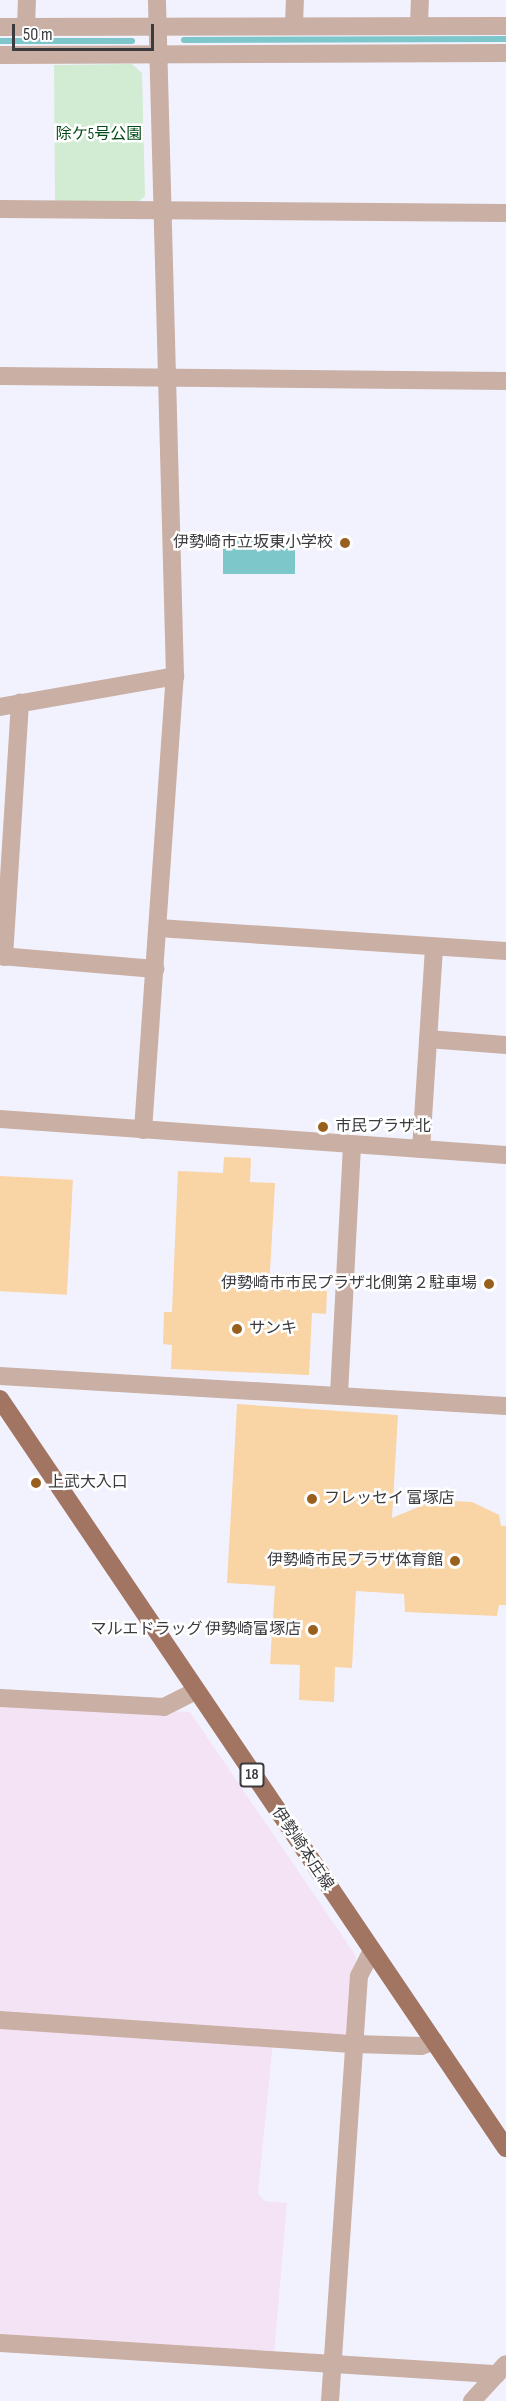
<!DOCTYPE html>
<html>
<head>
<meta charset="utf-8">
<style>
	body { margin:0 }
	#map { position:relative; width:506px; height:2401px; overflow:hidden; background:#f2f2fe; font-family:"Sofia Sans Condensed","Noto Sans JP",sans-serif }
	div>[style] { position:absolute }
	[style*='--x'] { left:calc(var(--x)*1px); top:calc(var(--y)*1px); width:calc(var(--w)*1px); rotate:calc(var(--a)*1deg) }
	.industrial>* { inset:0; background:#f4e3f5 }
	.green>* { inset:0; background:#d1ecd2 }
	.water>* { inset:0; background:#7dc7ca; transform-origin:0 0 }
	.stream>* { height:6px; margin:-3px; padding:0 3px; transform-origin:3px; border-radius:3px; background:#7dc7ca }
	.building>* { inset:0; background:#f9d4a5; transform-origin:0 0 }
	.minor>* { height:18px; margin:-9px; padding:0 9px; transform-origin:9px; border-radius:9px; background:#c9afa4 }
	.major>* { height:18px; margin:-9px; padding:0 9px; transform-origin:9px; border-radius:9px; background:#a27562 }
	.dots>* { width:16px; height:16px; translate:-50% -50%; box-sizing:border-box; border:3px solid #fff; border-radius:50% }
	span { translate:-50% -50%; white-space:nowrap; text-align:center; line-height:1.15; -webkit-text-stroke:5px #fff; paint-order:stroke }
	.shield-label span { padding:2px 4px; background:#fff; border:2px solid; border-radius:4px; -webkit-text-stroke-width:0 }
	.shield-label { font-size:15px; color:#3b3b3f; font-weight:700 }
	.park-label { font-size:16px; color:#054b18 }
	.poi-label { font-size:16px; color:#3b3b3f }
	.right { translate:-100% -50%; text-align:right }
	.left { translate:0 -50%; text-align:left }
	.street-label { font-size:16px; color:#3b3b3f }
	.scale { position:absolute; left:12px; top:24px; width:142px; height:27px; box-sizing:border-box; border:3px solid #3b3b3f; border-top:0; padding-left:8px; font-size:18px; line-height:21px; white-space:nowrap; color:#3b3b3f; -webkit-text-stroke:4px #fff; paint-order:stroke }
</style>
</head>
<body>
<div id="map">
	<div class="industrial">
		<i style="clip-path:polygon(0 1703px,190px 1712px,356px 1956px,352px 2041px,0 2016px)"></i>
		<i style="clip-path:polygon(0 2024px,273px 2043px,258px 2194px,265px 2201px,287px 2203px,274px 2355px,0 2338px)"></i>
	</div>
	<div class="green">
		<i style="clip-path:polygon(132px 64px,142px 73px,145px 196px,137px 203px,55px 202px,54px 65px)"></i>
	</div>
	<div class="water">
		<i style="left:223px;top:537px;width:72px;height:37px"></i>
	</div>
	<div class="stream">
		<i style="--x:184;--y:40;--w:322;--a:-0.2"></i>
		<i style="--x:0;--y:41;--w:132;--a:0"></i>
	</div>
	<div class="building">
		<i style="clip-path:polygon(224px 1157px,251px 1158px,250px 1182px,275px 1183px,269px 1289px,327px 1291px,326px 1314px,312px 1313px,309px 1375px,171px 1369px,172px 1345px,163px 1344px,164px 1312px,172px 1312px,178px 1171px,223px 1173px)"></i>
		<i style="left:0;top:1176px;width:73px;height:115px;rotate:3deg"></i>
		<i style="clip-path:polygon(237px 1404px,398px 1415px,392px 1518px,435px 1500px,472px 1502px,499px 1515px,501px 1526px,506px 1526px,506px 1605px,499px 1605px,497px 1616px,405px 1612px,404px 1594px,356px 1591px,352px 1668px,335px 1667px,334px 1702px,299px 1700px,300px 1665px,270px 1664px,275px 1586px,227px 1583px)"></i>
	</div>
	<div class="minor">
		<i style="--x:294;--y:25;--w:25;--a:-88"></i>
		<i style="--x:419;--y:25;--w:25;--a:-88"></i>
		<i style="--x:0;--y:27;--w:506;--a:-0.11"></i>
		<i style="--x:26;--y:27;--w:27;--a:-88"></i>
		<i style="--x:0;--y:55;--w:506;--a:-0.23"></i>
		<i style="--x:0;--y:209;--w:506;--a:0.45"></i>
		<i style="--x:0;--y:376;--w:506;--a:0.57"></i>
		<i style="--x:0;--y:707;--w:178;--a:-10"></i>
		<i style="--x:158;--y:928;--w:349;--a:3.8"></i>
		<i style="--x:0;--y:956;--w:156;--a:4.8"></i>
		<i style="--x:4;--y:957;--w:255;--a:-86.4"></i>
		<i style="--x:428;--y:1039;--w:78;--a:4.4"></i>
		<i style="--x:0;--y:1119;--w:507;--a:4.07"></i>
		<i style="--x:143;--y:1130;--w:455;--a:-86"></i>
		<i style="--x:175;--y:676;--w:676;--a:-91.53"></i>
		<i style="--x:421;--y:1149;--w:203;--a:-86.3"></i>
		<i style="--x:0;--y:1376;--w:507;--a:3.39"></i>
		<i style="--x:339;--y:1394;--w:249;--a:-87"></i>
		<i style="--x:0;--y:1698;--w:164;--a:3.1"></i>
		<i style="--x:164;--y:1707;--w:36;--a:-27"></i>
		<i style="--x:0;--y:2020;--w:356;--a:3.9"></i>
		<i style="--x:355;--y:2044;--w:66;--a:1.7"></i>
		<i style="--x:421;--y:2046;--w:14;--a:-21"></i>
		<i style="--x:0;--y:2343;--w:498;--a:3.6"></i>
		<i style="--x:330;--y:2401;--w:426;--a:-86.1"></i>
		<i style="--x:359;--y:1976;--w:27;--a:-63"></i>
		<i style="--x:472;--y:2401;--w:50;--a:-47.4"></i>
	</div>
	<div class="major">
		<i style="--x:0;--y:1399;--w:904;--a:55.96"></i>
	</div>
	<div class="dots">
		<i style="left:345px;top:543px;background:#995f1d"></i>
		<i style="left:323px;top:1127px;background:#995f1d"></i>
		<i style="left:489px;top:1284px;background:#995f1d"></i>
		<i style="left:237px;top:1329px;background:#995f1d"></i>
		<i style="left:36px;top:1483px;background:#995f1d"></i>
		<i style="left:312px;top:1499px;background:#995f1d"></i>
		<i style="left:455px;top:1561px;background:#995f1d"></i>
		<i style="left:313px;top:1630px;background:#995f1d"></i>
	</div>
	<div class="shield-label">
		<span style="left:252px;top:1775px">18</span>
	</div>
	<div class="park-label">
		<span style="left:99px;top:135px">除ケ5号公園</span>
	</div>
	<div class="poi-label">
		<span class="right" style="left:333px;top:543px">伊勢崎市立坂東小学校</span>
		<span class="left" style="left:335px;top:1127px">市民プラザ北</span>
		<span class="right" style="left:477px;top:1284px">伊勢崎市市民プラザ北側第２駐車場</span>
		<span class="left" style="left:249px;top:1329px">サンキ</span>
		<span class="left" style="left:48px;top:1483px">上武大入口</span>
		<span class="left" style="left:324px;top:1499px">フレッセイ 富塚店</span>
		<span class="right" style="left:443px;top:1561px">伊勢崎市民プラザ体育館</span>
		<span class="right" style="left:301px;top:1630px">マルエドラッグ 伊勢崎富塚店</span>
	</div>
	<div class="street-label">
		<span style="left:302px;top:1849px;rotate:56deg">伊勢崎本庄線</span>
	</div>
	<div class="scale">50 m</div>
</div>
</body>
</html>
